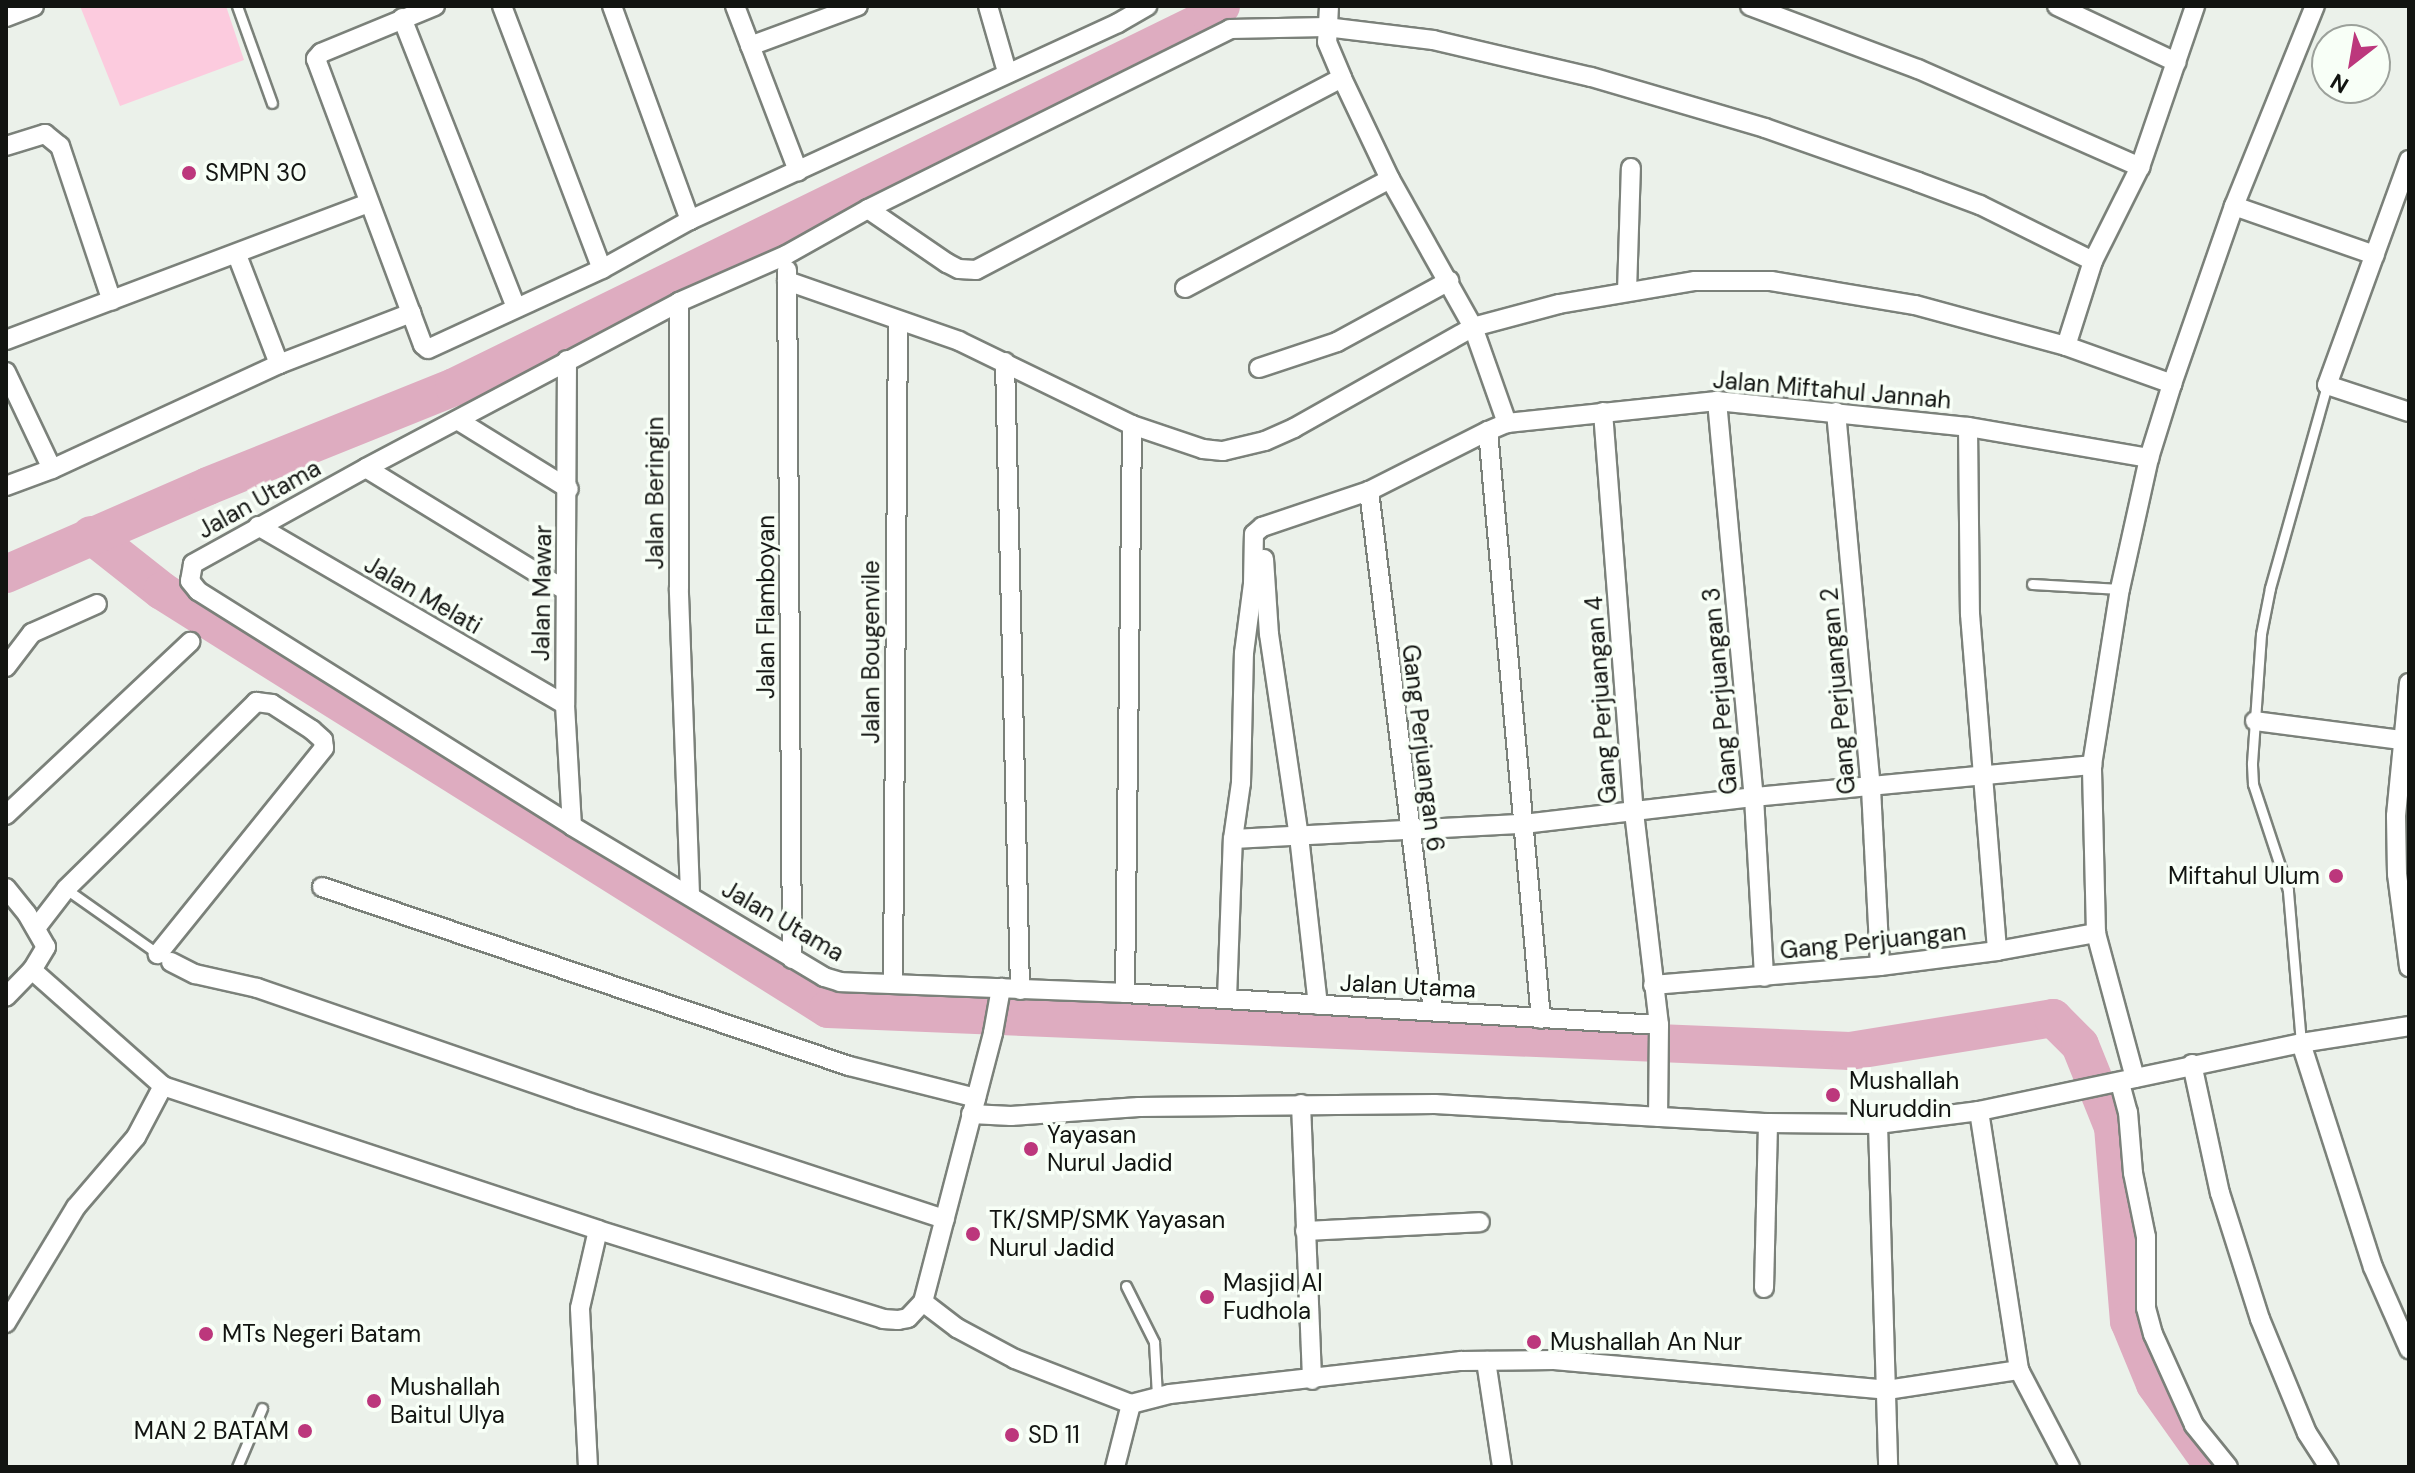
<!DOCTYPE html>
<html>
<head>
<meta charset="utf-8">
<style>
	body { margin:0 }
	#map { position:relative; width:2415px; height:1473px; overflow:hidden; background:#ebf1ea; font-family:"DM Sans",sans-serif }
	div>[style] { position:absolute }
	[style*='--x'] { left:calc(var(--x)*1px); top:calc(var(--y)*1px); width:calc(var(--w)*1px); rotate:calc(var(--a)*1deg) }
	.green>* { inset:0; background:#fccbde }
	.river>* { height:38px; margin:-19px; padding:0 19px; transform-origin:19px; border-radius:19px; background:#deacc0 }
	.roads { filter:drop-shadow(2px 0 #7b817a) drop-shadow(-2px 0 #7b817a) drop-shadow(0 2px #7b817a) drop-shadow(0 -2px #7b817a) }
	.service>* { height:9px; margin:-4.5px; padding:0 4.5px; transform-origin:4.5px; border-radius:4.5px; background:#fff }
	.minor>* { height:18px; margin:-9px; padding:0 9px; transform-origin:9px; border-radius:9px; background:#fff }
	.dots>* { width:22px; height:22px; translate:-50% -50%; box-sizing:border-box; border:4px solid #f8fff7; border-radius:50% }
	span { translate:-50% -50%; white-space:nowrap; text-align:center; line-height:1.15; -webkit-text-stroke:7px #f8fff7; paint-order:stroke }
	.poi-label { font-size:24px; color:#121411 }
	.left { translate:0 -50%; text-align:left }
	.right { translate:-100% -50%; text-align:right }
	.street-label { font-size:24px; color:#121411 }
	.frame { position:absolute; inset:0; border:8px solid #121411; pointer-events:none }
	.north { position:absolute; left:2311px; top:24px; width:80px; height:80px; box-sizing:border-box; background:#f8fff7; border:2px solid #9ca19b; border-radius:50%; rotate:211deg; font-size:22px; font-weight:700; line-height:32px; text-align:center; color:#121411 }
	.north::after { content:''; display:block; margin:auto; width:28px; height:36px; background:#bc377c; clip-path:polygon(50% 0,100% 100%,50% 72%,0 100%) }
</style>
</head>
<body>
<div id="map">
	<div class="green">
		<i style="clip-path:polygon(80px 6px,226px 6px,244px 60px,120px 106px)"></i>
	</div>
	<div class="river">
		<i style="--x:91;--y:535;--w:90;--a:38.3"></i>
		<i style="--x:162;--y:591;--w:786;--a:32.11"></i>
		<i style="--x:828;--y:1009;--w:1023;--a:2.35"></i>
		<i style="--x:1850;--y:1051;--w:206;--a:-9.2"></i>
		<i style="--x:2053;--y:1018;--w:38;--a:45"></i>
		<i style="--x:2080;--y:1045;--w:88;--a:68.1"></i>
		<i style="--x:2113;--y:1127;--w:195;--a:85.3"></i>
		<i style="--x:2129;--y:1321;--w:68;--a:67.6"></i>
		<i style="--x:2155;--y:1384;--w:102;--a:54.6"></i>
		<i style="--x:6;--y:574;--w:220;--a:-23.5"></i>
		<i style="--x:208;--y:486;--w:265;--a:-21.9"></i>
		<i style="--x:454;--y:387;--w:843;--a:-26.05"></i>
		<i style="--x:1211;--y:17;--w:15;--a:-48"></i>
	</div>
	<div class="roads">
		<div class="service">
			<i style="--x:237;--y:6;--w:103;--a:70.2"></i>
			<i style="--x:2032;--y:584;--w:88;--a:3.3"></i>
			<i style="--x:66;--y:889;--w:113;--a:35.2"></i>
			<i style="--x:2301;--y:1043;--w:154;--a:-94.9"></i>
			<i style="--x:2288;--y:890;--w:112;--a:-108.3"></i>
			<i style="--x:2253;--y:784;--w:21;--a:-93"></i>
			<i style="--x:2252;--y:763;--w:129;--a:-86"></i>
			<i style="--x:2261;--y:634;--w:47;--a:-78.9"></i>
			<i style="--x:2270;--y:588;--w:211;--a:-74.3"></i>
			<i style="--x:1126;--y:1286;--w:63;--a:63.4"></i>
			<i style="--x:1154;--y:1342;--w:54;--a:86.8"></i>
			<i style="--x:237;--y:1467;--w:64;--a:-67"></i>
		</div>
		<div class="minor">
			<i style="--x:435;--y:6;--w:123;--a:157.6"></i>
			<i style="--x:321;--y:53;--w:8;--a:130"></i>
			<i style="--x:316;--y:59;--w:305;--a:69.5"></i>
			<i style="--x:423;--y:345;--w:6;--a:39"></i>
			<i style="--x:428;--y:349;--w:192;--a:-24.7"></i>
			<i style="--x:602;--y:269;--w:101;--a:-29.1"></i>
			<i style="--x:690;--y:220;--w:471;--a:-24.7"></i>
			<i style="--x:1118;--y:23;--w:34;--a:-30"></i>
			<i style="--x:502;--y:6;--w:281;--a:69.2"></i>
			<i style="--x:612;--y:6;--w:228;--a:70"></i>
			<i style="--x:735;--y:6;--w:177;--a:69.1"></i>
			<i style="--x:988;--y:6;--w:69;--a:73.9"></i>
			<i style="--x:1329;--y:6;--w:36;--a:93"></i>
			<i style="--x:1327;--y:42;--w:39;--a:67"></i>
			<i style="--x:1342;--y:78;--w:112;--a:64.6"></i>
			<i style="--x:1390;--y:179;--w:170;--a:60.7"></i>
			<i style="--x:1473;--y:327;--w:102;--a:70.5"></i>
			<i style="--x:1750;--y:6;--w:179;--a:20.6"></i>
			<i style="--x:1918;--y:69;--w:243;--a:23.8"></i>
			<i style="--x:2057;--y:6;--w:132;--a:25.2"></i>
			<i style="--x:6;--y:17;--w:30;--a:-21"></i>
			<i style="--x:402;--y:18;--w:311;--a:68.5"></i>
			<i style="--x:750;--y:46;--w:115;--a:-20.3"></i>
			<i style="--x:6;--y:146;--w:41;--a:-17.1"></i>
			<i style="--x:45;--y:134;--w:19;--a:39"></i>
			<i style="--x:60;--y:146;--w:163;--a:71.5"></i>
			<i style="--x:2409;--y:160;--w:239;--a:110"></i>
			<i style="--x:2327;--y:385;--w:86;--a:18.2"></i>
			<i style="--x:2234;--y:206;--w:149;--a:19.2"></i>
			<i style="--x:868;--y:209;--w:96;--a:34.4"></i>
			<i style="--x:947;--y:263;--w:13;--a:27"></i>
			<i style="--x:959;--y:269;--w:17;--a:3"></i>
			<i style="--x:976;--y:270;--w:413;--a:-27.7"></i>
			<i style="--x:237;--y:255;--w:117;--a:68.9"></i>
			<i style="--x:787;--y:270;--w:689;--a:89.58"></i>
			<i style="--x:787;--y:281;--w:182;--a:19.2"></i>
			<i style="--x:959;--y:341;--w:192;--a:25.9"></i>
			<i style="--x:1132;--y:425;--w:75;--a:18.7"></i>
			<i style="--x:1203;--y:449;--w:20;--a:6"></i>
			<i style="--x:1223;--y:451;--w:43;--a:-13.4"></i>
			<i style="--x:1265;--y:441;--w:32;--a:-24"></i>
			<i style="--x:1294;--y:428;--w:206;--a:-29.4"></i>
			<i style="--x:1473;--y:327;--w:89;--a:-15"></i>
			<i style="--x:1559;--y:304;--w:138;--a:-9.6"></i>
			<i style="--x:1695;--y:281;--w:76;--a:0"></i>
			<i style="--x:1771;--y:281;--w:146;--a:9.5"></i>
			<i style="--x:1915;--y:305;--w:156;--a:15.2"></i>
			<i style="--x:2066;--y:346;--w:113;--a:19.7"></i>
			<i style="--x:1185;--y:288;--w:232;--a:-28"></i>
			<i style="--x:1627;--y:292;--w:124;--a:-88.2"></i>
			<i style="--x:6;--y:340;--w:388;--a:-20.7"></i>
			<i style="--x:2066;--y:346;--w:89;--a:-72.4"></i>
			<i style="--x:2093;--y:261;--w:105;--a:-63.4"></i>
			<i style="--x:2140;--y:167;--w:170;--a:-71.1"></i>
			<i style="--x:567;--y:360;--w:345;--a:90.3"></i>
			<i style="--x:565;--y:705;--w:121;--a:86.7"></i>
			<i style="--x:1005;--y:362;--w:628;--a:88.63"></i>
			<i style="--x:1259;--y:368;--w:82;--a:-18.4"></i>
			<i style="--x:1337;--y:342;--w:128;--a:-28.6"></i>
			<i style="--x:6;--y:372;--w:107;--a:64.6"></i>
			<i style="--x:1717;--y:401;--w:398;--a:84.7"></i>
			<i style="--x:1754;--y:797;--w:180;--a:86.8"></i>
			<i style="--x:1603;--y:412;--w:401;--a:85.6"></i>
			<i style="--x:1634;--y:812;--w:214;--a:83.3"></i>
			<i style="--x:1659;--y:1025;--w:92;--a:90.6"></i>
			<i style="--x:1836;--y:412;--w:378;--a:84.7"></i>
			<i style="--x:1871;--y:788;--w:178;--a:87.1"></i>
			<i style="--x:459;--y:421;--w:129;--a:31.7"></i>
			<i style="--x:1968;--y:427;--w:187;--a:89.4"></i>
			<i style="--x:1970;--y:614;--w:338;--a:85.4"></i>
			<i style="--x:1488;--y:431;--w:590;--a:84.85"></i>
			<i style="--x:366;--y:468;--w:198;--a:151"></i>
			<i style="--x:193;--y:564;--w:17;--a:100"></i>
			<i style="--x:190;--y:581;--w:13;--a:51"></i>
			<i style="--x:198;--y:591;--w:442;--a:32.1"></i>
			<i style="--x:572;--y:826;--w:294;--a:30.9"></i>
			<i style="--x:824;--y:977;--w:17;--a:17"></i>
			<i style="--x:840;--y:982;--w:285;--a:2.2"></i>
			<i style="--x:1125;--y:993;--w:535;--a:3.43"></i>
			<i style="--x:6;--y:486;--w:49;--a:-20.3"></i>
			<i style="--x:52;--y:469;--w:250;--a:-24.8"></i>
			<i style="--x:279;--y:364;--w:142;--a:-21.1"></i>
			<i style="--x:1369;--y:491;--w:524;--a:82.98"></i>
			<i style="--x:258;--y:526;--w:355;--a:30.2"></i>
			<i style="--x:1264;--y:559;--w:75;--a:86.2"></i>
			<i style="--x:1269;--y:634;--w:204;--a:81.6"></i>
			<i style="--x:1299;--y:836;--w:170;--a:83.6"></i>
			<i style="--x:565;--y:590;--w:233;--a:-148.5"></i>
			<i style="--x:366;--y:468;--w:354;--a:-27.9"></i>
			<i style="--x:6;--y:667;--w:43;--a:-52.6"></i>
			<i style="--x:32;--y:633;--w:71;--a:-24"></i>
			<i style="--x:2409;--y:683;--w:134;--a:95.6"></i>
			<i style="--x:2396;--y:816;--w:58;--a:89"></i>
			<i style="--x:2397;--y:874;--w:94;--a:82.6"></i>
			<i style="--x:2255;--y:721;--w:148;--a:7.4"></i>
			<i style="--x:6;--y:815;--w:253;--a:-43.2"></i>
			<i style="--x:1233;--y:839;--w:57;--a:-81.9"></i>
			<i style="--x:1241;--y:783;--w:130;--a:-88.7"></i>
			<i style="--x:1244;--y:653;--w:70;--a:-82.6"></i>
			<i style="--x:1253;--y:584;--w:50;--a:-88.9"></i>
			<i style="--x:1254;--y:534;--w:11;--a:-41"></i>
			<i style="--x:1262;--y:527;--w:113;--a:-18.6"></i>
			<i style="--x:1369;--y:491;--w:133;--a:-26.8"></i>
			<i style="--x:1488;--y:431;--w:21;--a:-23"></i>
			<i style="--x:1507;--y:423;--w:211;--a:-6"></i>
			<i style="--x:1717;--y:401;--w:252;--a:5.9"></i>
			<i style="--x:1968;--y:427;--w:184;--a:9.7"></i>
			<i style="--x:322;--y:887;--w:557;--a:18.76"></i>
			<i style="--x:849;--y:1066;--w:131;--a:14.1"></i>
			<i style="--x:6;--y:888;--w:33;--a:51"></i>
			<i style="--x:27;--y:914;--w:38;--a:60"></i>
			<i style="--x:46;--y:947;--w:27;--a:121"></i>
			<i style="--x:32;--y:970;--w:37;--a:134"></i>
			<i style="--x:690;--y:894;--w:306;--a:-92.1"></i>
			<i style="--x:679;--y:588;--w:286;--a:-90"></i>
			<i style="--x:679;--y:302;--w:117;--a:-23.7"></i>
			<i style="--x:786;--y:255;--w:94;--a:-29.3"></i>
			<i style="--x:868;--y:209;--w:404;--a:-26.4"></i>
			<i style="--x:1230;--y:29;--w:96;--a:-1.2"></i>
			<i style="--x:1326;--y:27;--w:108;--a:6.9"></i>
			<i style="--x:1433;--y:40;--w:162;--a:13.2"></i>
			<i style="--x:1591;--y:77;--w:181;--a:16.3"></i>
			<i style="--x:1765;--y:128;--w:162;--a:19.4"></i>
			<i style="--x:1918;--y:182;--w:66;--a:20.4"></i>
			<i style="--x:1980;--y:205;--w:126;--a:26.4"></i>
			<i style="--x:36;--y:928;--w:49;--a:-52.4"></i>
			<i style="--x:66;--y:889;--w:267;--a:-44.5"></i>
			<i style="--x:256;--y:702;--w:16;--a:7"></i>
			<i style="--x:272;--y:704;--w:48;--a:33"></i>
			<i style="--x:312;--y:730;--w:15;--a:42"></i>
			<i style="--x:323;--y:740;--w:8;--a:83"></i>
			<i style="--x:324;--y:748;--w:265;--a:128.9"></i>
			<i style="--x:171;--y:962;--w:27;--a:27"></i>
			<i style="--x:195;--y:974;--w:64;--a:12.7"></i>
			<i style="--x:257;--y:988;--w:341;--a:19"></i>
			<i style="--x:579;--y:1099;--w:385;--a:18.2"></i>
			<i style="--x:32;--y:970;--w:175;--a:41.5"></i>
			<i style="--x:163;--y:1086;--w:458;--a:18.3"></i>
			<i style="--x:598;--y:1230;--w:299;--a:17.3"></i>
			<i style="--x:883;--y:1319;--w:15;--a:4"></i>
			<i style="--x:898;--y:1320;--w:10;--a:-11"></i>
			<i style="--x:908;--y:1318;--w:22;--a:-47"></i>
			<i style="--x:923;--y:1302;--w:278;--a:-75.4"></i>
			<i style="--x:993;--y:1033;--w:46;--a:-79.9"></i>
			<i style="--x:893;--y:983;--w:662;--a:-89.57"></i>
			<i style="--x:1653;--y:985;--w:228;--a:-4.8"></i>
			<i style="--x:1880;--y:966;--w:118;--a:-7.3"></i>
			<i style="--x:1997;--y:951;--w:101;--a:-10.3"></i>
			<i style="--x:1125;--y:993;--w:568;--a:-89.29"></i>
			<i style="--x:1227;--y:999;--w:160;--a:-87.9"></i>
			<i style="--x:1233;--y:839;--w:291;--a:-3"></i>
			<i style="--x:1524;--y:824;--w:232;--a:-6.7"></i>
			<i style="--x:1754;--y:797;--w:340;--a:-5.4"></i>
			<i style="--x:2301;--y:1043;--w:235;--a:72.2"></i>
			<i style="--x:2373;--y:1267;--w:90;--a:66.3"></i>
			<i style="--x:2192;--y:1064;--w:132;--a:77.8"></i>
			<i style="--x:2220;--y:1193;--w:132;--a:72.4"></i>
			<i style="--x:2260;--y:1319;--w:123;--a:67.6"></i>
			<i style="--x:2307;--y:1433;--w:40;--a:57.1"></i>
			<i style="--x:2135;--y:1078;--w:150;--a:-105.1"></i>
			<i style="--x:2096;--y:933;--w:168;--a:-91.4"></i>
			<i style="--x:2092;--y:765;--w:178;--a:-81"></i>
			<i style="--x:2120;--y:589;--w:134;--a:-77.5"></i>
			<i style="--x:2149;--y:458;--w:77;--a:-72.7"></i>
			<i style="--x:2172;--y:384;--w:188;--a:-70.8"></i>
			<i style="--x:2234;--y:206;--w:216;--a:-68"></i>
			<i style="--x:2120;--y:1083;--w:30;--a:75"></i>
			<i style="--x:2128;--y:1112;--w:61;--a:85.3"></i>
			<i style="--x:2133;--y:1173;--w:65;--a:78.5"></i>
			<i style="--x:2146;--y:1237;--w:71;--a:90"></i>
			<i style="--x:2146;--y:1308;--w:27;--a:75"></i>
			<i style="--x:2153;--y:1334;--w:100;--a:65.7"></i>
			<i style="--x:2194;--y:1425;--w:54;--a:51"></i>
			<i style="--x:1301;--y:1104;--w:276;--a:87.7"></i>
			<i style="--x:1979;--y:1111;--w:262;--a:81.2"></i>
			<i style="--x:2019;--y:1370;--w:110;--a:62.3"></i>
			<i style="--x:971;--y:1114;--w:40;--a:2.9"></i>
			<i style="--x:1011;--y:1116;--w:128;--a:-4"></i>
			<i style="--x:1139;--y:1107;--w:296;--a:-0.6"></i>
			<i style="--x:1435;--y:1104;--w:334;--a:3.3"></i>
			<i style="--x:1768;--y:1123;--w:110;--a:0.5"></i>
			<i style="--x:1878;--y:1124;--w:102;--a:-7.3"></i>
			<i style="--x:1979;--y:1111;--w:329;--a:-11.9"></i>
			<i style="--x:2301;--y:1043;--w:109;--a:-8.9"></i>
			<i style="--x:1878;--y:1124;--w:343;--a:88.3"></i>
			<i style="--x:1305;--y:1231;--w:175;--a:-2.9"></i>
			<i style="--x:1764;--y:1288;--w:165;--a:-88.6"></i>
			<i style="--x:923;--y:1302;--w:43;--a:37.4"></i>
			<i style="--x:957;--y:1328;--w:66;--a:28.1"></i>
			<i style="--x:1015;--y:1359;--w:124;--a:21.2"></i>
			<i style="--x:1131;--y:1404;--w:40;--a:-14.4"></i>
			<i style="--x:1170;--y:1394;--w:293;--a:-6.5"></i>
			<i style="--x:1461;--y:1361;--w:93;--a:-0.6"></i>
			<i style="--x:1554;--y:1360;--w:334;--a:5.1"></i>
			<i style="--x:1887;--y:1390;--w:134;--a:-8.6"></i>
			<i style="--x:6;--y:1323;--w:135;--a:-58.9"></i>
			<i style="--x:76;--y:1207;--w:92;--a:-49.4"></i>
			<i style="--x:136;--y:1137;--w:58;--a:-62.1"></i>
			<i style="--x:1486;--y:1361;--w:107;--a:81.4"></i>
			<i style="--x:588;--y:1467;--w:159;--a:-92.9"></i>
			<i style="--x:580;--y:1308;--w:80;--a:-77"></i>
			<i style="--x:1115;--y:1467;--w:65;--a:-75.7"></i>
		</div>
	</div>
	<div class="dots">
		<i style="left:189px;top:173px;background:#bc377c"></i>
		<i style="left:2336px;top:876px;background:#bc377c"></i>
		<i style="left:1833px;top:1095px;background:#bc377c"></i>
		<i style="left:1031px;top:1149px;background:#bc377c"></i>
		<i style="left:973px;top:1234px;background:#bc377c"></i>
		<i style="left:1207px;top:1297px;background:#bc377c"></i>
		<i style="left:206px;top:1334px;background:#bc377c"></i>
		<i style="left:1534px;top:1342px;background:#bc377c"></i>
		<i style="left:374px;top:1401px;background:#bc377c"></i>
		<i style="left:305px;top:1431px;background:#bc377c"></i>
		<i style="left:1012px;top:1435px;background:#bc377c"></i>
	</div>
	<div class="poi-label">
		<span class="left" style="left:205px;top:173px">SMPN 30</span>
		<span class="right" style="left:2320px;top:876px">Miftahul Ulum</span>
		<span class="left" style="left:1849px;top:1095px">Mushallah<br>Nuruddin</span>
		<span class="left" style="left:1047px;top:1149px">Yayasan<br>Nurul Jadid</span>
		<span class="left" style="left:989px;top:1234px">TK/SMP/SMK Yayasan<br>Nurul Jadid</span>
		<span class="left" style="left:1223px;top:1297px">Masjid Al<br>Fudhola</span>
		<span class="left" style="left:222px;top:1334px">MTs Negeri Batam</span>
		<span class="left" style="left:1550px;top:1342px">Mushallah An Nur</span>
		<span class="left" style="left:390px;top:1401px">Mushallah<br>Baitul Ulya</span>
		<span class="right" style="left:289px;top:1431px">MAN 2 BATAM</span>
		<span class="left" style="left:1028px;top:1435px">SD 11</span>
	</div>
	<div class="street-label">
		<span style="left:1832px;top:390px;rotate:5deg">Jalan Miftahul Jannah</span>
		<span style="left:655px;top:493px;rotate:-90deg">Jalan Beringin</span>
		<span style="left:259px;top:499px;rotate:-29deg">Jalan Utama</span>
		<span style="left:542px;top:593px;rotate:-89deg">Jalan Mawar</span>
		<span style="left:423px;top:595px;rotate:30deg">Jalan Melati</span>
		<span style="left:766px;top:607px;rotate:-90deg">Jalan Flamboyan</span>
		<span style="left:871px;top:652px;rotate:-90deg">Jalan Bougenvile</span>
		<span style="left:1720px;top:691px;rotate:-95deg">Gang Perjuangan 3</span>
		<span style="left:1838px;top:691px;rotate:-95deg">Gang Perjuangan 2</span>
		<span style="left:1601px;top:700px;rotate:-94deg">Gang Perjuangan 4</span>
		<span style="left:1423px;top:748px;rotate:83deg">Gang Perjuangan 6</span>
		<span style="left:783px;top:921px;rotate:30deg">Jalan Utama</span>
		<span style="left:1873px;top:941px;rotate:-6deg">Gang Perjuangan</span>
		<span style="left:1408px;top:986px;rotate:3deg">Jalan Utama</span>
	</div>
	<div class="frame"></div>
	<div class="north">N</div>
</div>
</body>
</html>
